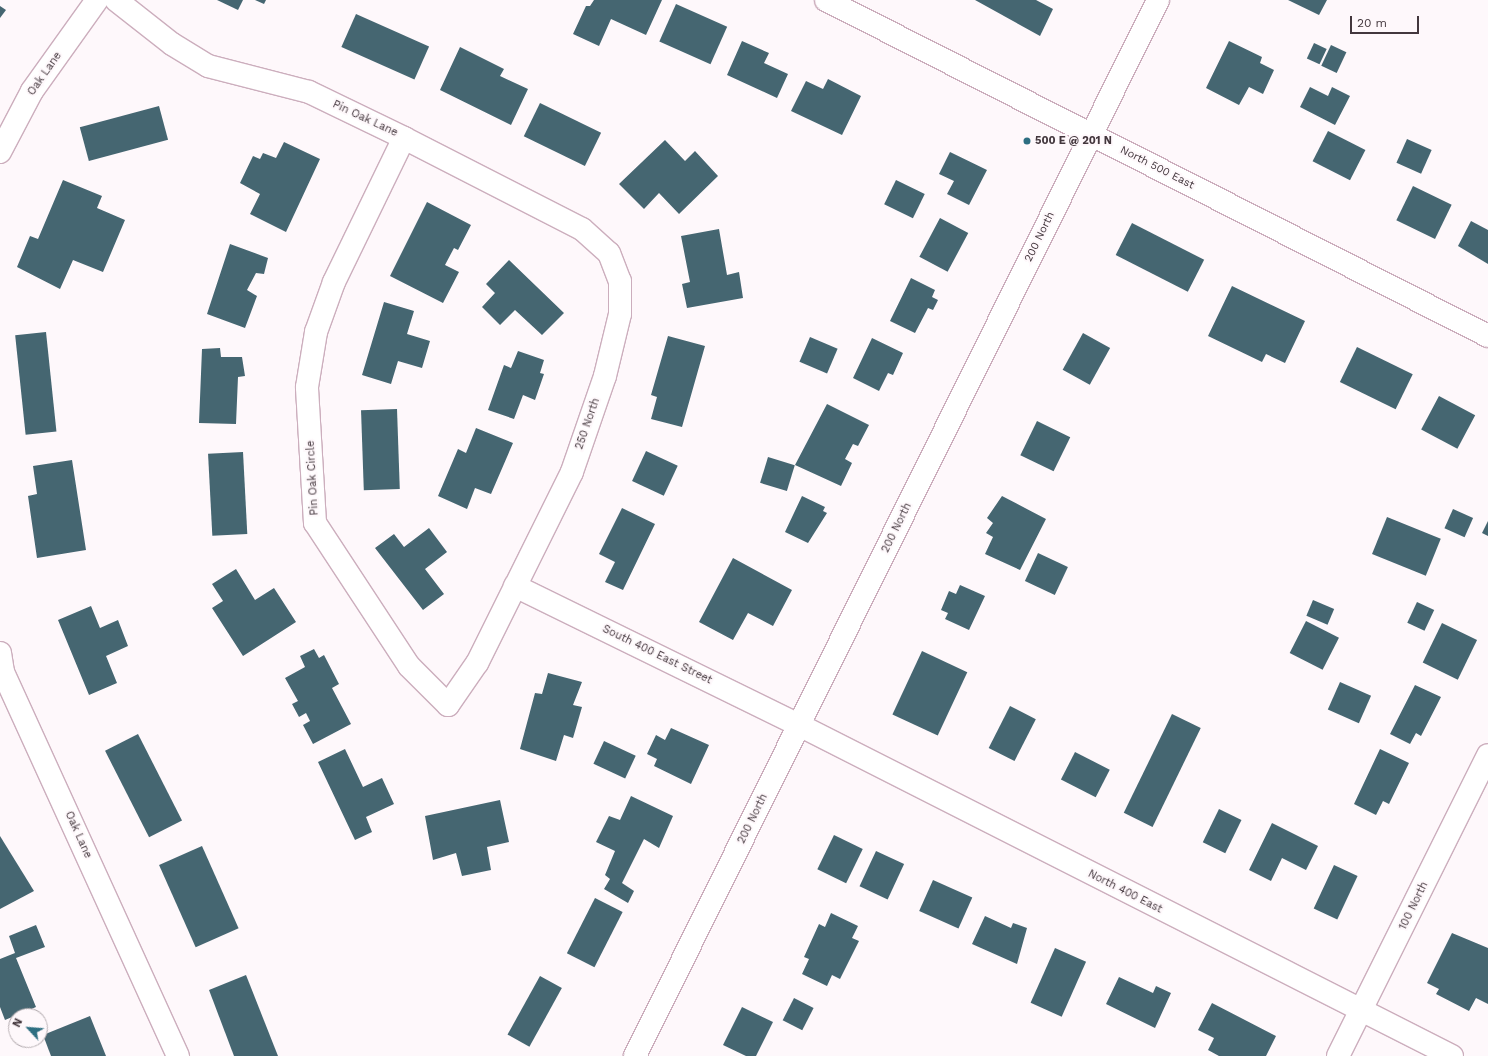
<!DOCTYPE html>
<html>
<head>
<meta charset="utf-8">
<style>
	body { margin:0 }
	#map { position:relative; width:1488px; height:1056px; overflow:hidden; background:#fef8fb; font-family:"Work Sans",sans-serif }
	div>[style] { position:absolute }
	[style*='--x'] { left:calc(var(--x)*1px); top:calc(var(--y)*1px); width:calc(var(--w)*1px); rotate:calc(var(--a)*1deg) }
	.building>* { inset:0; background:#456671; transform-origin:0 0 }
	.roads { filter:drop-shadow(1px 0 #ccaebd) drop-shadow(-1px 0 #ccaebd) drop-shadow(0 1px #ccaebd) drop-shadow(0 -1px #ccaebd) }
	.street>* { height:22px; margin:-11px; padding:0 11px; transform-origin:11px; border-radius:11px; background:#fff }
	.secondary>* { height:22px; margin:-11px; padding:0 11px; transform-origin:11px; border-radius:11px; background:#fff }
	.primary>* { height:22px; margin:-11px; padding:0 11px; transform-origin:11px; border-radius:11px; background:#fff }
	.dots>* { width:11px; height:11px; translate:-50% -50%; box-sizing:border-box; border:2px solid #fef8fb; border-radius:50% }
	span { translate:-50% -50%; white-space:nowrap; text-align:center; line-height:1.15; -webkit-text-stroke:4px #fef8fb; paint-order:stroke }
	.street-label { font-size:11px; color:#43373d }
	.poi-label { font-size:11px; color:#43373d; font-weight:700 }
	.left { translate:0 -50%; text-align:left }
	.north { position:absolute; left:8px; top:1008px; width:40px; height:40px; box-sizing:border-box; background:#fef8fb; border:1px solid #b3abaf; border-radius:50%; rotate:296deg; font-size:11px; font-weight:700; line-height:16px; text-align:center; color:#43373d }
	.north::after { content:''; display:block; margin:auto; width:14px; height:18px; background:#2d6e81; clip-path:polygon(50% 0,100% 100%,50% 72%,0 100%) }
	.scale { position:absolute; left:1350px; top:16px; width:69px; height:18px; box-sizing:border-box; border:2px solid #43373d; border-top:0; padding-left:5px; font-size:12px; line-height:14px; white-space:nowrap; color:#43373d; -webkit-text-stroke:3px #fef8fb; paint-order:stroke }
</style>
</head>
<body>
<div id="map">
	<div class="building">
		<i style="clip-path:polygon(217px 0,243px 0,238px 10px)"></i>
		<i style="clip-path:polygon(255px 0,266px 0,264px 4px)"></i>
		<i style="clip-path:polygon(594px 0,662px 0,646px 35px,611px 19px,599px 46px,573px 34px,586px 6px,590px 6px)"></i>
		<i style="clip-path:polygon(975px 0,1036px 0,1053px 9px,1040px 36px)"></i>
		<i style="clip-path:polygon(1288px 0,1327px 0,1319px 15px)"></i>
		<i style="left:676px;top:4px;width:56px;height:41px;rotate:24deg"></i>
		<i style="clip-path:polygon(0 6px,6px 10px,0 18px)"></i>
		<i style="left:356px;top:14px;width:80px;height:36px;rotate:24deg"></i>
		<i style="clip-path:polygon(742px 41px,769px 53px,764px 63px,788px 74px,777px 98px,727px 75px)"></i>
		<i style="clip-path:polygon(1229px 41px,1262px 57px,1260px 63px,1274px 70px,1263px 94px,1249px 87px,1239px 105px,1206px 88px)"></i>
		<i style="left:1314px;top:43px;width:14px;height:17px;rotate:25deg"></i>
		<i style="left:1331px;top:45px;width:17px;height:23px;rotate:25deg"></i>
		<i style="clip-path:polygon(460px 47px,504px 69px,500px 76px,528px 89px,511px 125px,440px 90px)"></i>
		<i style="clip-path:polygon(828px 79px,861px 96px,842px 135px,791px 111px,806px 81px,823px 89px)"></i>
		<i style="clip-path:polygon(1310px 87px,1328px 96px,1332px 87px,1350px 96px,1335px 125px,1300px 107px)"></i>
		<i style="left:540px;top:103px;width:68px;height:37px;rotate:26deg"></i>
		<i style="left:159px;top:106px;width:35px;height:82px;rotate:75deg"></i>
		<i style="left:1328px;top:131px;width:42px;height:34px;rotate:27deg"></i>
		<i style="left:1407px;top:139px;width:27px;height:26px;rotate:24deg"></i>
		<i style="clip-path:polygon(665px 140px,685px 161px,695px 151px,718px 176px,679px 214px,659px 193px,644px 209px,619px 184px)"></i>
		<i style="clip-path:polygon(284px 142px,320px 159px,286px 232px,250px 214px,260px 194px,240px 183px,253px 156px,260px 159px,263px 153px,276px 158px)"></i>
		<i style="clip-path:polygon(950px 152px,987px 170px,969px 205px,947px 194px,954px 181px,939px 174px)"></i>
		<i style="clip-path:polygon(63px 180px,102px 196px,97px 208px,125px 220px,103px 272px,73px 260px,60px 289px,17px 267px,30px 236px,38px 239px)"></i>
		<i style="left:896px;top:180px;width:32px;height:27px;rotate:26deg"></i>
		<i style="left:1413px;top:186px;width:43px;height:38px;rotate:26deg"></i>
		<i style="clip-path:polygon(427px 202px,471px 225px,458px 250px,454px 248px,445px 265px,459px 272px,443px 303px,390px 276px)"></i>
		<i style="left:940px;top:218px;width:32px;height:44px;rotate:28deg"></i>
		<i style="clip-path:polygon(1471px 221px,1488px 230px,1488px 264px,1458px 246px)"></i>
		<i style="left:1132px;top:223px;width:81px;height:36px;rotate:27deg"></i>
		<i style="clip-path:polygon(719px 229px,727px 275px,739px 272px,743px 298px,687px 308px,682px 284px,690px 282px,681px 236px)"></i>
		<i style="clip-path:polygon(230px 244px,268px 258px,264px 274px,256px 273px,247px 290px,257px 296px,245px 328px,207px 314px)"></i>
		<i style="clip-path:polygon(509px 260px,564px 313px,542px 335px,515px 310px,500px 325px,482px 307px,495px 293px,486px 284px)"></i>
		<i style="clip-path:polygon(911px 278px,935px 290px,932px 297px,938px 300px,933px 310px,928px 308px,915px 333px,890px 321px)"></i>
		<i style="clip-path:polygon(1232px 286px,1305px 321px,1285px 363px,1266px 354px,1262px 362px,1208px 336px)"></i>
		<i style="clip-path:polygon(384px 302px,414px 311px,407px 334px,430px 341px,422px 368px,398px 361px,391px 384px,362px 375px)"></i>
		<i style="left:46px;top:332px;width:100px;height:31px;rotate:84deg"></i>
		<i style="left:1083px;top:333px;width:31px;height:42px;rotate:29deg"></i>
		<i style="clip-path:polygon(668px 336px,705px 346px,682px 427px,651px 419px,657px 397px,651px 395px)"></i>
		<i style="left:810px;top:337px;width:30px;height:27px;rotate:23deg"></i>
		<i style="clip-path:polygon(872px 338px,903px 353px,893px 375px,888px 373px,879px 391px,853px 378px)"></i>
		<i style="left:1357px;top:347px;width:62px;height:39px;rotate:26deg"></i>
		<i style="clip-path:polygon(220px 348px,221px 357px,242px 357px,245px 376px,238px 377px,236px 424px,199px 423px,202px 349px)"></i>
		<i style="clip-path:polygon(518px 351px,544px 360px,540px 373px,544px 374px,535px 400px,523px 395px,514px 419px,488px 410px,504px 365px,511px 368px)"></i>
		<i style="left:1439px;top:396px;width:41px;height:38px;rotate:28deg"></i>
		<i style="clip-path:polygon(827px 404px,869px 425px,858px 446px,853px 444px,845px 459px,852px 463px,841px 486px,795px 465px)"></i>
		<i style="left:397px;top:409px;width:80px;height:36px;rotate:88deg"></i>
		<i style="left:1037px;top:421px;width:37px;height:38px;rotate:26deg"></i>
		<i style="clip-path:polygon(476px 428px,513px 443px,491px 494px,475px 488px,467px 509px,438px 496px,458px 449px,466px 453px)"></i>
		<i style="left:646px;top:451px;width:35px;height:33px;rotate:25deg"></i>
		<i style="left:243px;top:452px;width:82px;height:35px;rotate:87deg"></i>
		<i style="left:768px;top:457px;width:28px;height:27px;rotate:17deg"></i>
		<i style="clip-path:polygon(72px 460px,86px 550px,37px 558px,28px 496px,37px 494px,33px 466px)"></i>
		<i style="clip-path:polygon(802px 496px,825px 507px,823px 511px,827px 513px,808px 543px,785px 532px)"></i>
		<i style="clip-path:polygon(1002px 496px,1046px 519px,1020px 570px,985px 554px,993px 537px,986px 533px,993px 523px,987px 518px)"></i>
		<i style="clip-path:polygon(622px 508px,655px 524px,623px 590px,605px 582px,615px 562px,599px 554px)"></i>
		<i style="left:1453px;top:509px;width:22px;height:21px;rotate:24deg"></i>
		<i style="left:1387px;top:517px;width:58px;height:40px;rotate:22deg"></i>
		<i style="clip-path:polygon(1488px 521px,1488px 536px,1482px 533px)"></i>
		<i style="clip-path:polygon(429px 528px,447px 552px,425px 569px,444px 594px,423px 610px,375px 548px,394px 534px,404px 547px)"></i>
		<i style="left:1038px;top:553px;width:33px;height:31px;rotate:25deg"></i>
		<i style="clip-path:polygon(733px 558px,792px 590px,773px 626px,748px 613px,733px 640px,699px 622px)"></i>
		<i style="clip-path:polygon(236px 569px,255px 600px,274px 588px,296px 622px,243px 656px,212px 608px,223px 601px,212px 584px)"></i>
		<i style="clip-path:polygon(960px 585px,985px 596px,969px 630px,945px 619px,948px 613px,941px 610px,949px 591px,956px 594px)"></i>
		<i style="left:1313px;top:600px;width:23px;height:17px;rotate:23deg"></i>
		<i style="left:1417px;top:602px;width:19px;height:23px;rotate:25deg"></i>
		<i style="clip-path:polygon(91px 606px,100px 628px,118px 620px,128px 646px,106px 656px,117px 683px,89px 695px,58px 620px)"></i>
		<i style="left:1306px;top:621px;width:37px;height:36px;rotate:27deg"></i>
		<i style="left:1442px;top:623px;width:39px;height:44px;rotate:26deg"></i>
		<i style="clip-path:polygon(314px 649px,319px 658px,324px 655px,339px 684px,332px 688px,351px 724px,313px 744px,303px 725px,310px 721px,306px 713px,299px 717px,292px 704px,298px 701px,285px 678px,305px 667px,300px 656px)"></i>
		<i style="left:922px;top:651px;width:50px;height:70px;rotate:25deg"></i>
		<i style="clip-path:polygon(548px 673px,582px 682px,573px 705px,582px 707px,573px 738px,564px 735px,556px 761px,520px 749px,535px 693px,542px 694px)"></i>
		<i style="left:1340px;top:682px;width:34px;height:30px;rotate:24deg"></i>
		<i style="clip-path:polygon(1415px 685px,1441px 697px,1421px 736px,1416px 733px,1410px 744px,1390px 734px)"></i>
		<i style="left:1010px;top:706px;width:29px;height:47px;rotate:27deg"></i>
		<i style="left:1172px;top:714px;width:32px;height:110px;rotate:26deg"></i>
		<i style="clip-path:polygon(671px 728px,709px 745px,691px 784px,654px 766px,657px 759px,647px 754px,656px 735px,665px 740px)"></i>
		<i style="left:138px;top:734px;width:97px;height:37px;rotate:63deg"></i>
		<i style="left:604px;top:741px;width:35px;height:25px;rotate:25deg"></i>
		<i style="clip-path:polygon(345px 749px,363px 787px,382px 778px,394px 804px,366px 817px,372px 832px,355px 840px,318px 762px)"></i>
		<i style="clip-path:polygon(1380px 749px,1409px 763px,1389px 804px,1383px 801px,1376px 815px,1354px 804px)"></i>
		<i style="left:1075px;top:752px;width:39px;height:31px;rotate:27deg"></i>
		<i style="clip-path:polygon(631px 796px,673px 816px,659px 848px,644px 839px,622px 883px,634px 891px,628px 903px,604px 889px,610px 879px,605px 875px,615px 851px,596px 842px,609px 816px,620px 820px)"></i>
		<i style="clip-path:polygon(500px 800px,509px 842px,487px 847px,491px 870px,462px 876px,456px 853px,433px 860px,425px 816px)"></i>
		<i style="left:1219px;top:809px;width:25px;height:37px;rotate:26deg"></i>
		<i style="clip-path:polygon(1272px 823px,1318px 846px,1306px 870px,1282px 858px,1271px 881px,1249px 870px)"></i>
		<i style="left:834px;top:835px;width:32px;height:38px;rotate:26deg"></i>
		<i style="clip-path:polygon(0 836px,34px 891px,0 909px)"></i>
		<i style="left:202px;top:846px;width:90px;height:47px;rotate:66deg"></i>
		<i style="left:876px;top:851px;width:31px;height:39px;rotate:25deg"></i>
		<i style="left:1334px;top:865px;width:26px;height:48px;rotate:25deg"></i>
		<i style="left:933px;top:880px;width:43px;height:34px;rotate:24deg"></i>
		<i style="left:595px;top:898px;width:31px;height:62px;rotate:27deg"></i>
		<i style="clip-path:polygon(831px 913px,858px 926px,852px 938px,859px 941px,840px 979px,832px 975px,827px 986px,802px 974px,809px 959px,804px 957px,819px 924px,825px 927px)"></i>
		<i style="clip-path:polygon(985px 916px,1011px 928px,1013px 923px,1027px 928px,1017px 964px,972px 944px)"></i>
		<i style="clip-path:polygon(36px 925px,45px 947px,16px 958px,36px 1007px,5px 1020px,0 1007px,0 959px,15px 953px,9px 936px)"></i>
		<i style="clip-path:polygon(1452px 933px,1488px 948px,1488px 1004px,1476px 998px,1469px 1011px,1436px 994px,1439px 989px,1427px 983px)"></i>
		<i style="left:1055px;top:948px;width:34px;height:60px;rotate:24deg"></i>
		<i style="clip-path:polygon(246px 975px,278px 1056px,234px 1056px,209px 990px)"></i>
		<i style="left:540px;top:976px;width:25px;height:67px;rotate:29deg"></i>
		<i style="clip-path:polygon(1119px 977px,1153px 993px,1156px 986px,1171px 993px,1155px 1028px,1106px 1004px)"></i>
		<i style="left:794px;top:998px;width:22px;height:25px;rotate:27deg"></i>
		<i style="clip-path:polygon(1212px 1003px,1276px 1036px,1266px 1056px,1219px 1056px,1208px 1050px,1214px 1038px,1198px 1030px)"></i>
		<i style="clip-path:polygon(742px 1007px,773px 1022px,756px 1056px,746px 1056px,723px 1045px)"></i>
		<i style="clip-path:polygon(90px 1016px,106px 1056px,51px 1056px,43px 1035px)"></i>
	</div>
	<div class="roads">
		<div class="street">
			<i style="--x:116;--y:0;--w:71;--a:38.2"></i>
			<i style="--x:172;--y:44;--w:42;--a:31.4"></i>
			<i style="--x:208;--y:66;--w:104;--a:14.4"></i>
			<i style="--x:309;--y:92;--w:106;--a:25.8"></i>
			<i style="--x:404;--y:138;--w:200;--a:27.1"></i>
			<i style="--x:582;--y:229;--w:36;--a:42"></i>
			<i style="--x:609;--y:253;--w:30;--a:69"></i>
			<i style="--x:620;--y:281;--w:33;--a:90"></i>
			<i style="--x:620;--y:314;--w:64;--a:103.6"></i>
			<i style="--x:605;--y:376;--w:102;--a:109"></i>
			<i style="--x:572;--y:472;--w:213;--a:116.4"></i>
			<i style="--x:477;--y:663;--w:51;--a:124.6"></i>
			<i style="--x:448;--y:705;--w:55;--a:-135"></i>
			<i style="--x:409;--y:666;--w:171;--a:-123.3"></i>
			<i style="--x:315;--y:523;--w:136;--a:-93.4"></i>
			<i style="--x:307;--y:387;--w:56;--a:-80.7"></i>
			<i style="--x:316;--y:332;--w:53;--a:-70.2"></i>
			<i style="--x:334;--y:282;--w:160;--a:-64.1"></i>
			<i style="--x:0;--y:152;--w:69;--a:-62.3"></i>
			<i style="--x:32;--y:91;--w:112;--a:-54.5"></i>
			<i style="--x:515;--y:586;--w:316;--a:26.1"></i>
			<i style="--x:799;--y:725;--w:732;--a:26.88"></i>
			<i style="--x:0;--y:653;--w:19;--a:81"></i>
			<i style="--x:3;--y:672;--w:422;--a:65.5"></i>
			<i style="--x:1338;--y:1056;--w:336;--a:-63.5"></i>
		</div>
		<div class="secondary">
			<i style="--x:826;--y:0;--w:742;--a:26.91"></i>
		</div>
		<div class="primary">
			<i style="--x:635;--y:1056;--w:1178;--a:-63.65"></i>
		</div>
	</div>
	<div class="dots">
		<i style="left:1027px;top:141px;background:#2d6e81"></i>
	</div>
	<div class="street-label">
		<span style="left:45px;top:74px;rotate:-55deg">Oak Lane</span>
		<span style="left:365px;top:119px;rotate:25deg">Pin Oak Lane</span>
		<span style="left:1157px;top:168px;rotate:27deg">North 500 East</span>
		<span style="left:1040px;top:237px;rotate:-64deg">200 North</span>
		<span style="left:588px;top:424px;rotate:-71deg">250 North</span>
		<span style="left:313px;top:478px;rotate:-93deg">Pin Oak Circle</span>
		<span style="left:897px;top:528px;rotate:-64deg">200 North</span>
		<span style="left:657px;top:655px;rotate:26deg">South 400 East Street</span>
		<span style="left:753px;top:819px;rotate:-64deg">200 North</span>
		<span style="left:78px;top:835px;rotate:66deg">Oak Lane</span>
		<span style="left:1125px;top:892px;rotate:27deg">North 400 East</span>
		<span style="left:1414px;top:906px;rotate:-64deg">100 North</span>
	</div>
	<div class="poi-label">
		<span class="left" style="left:1035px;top:141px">500 E @ 201 N</span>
	</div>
	<div class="north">N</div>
	<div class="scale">20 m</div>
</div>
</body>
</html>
